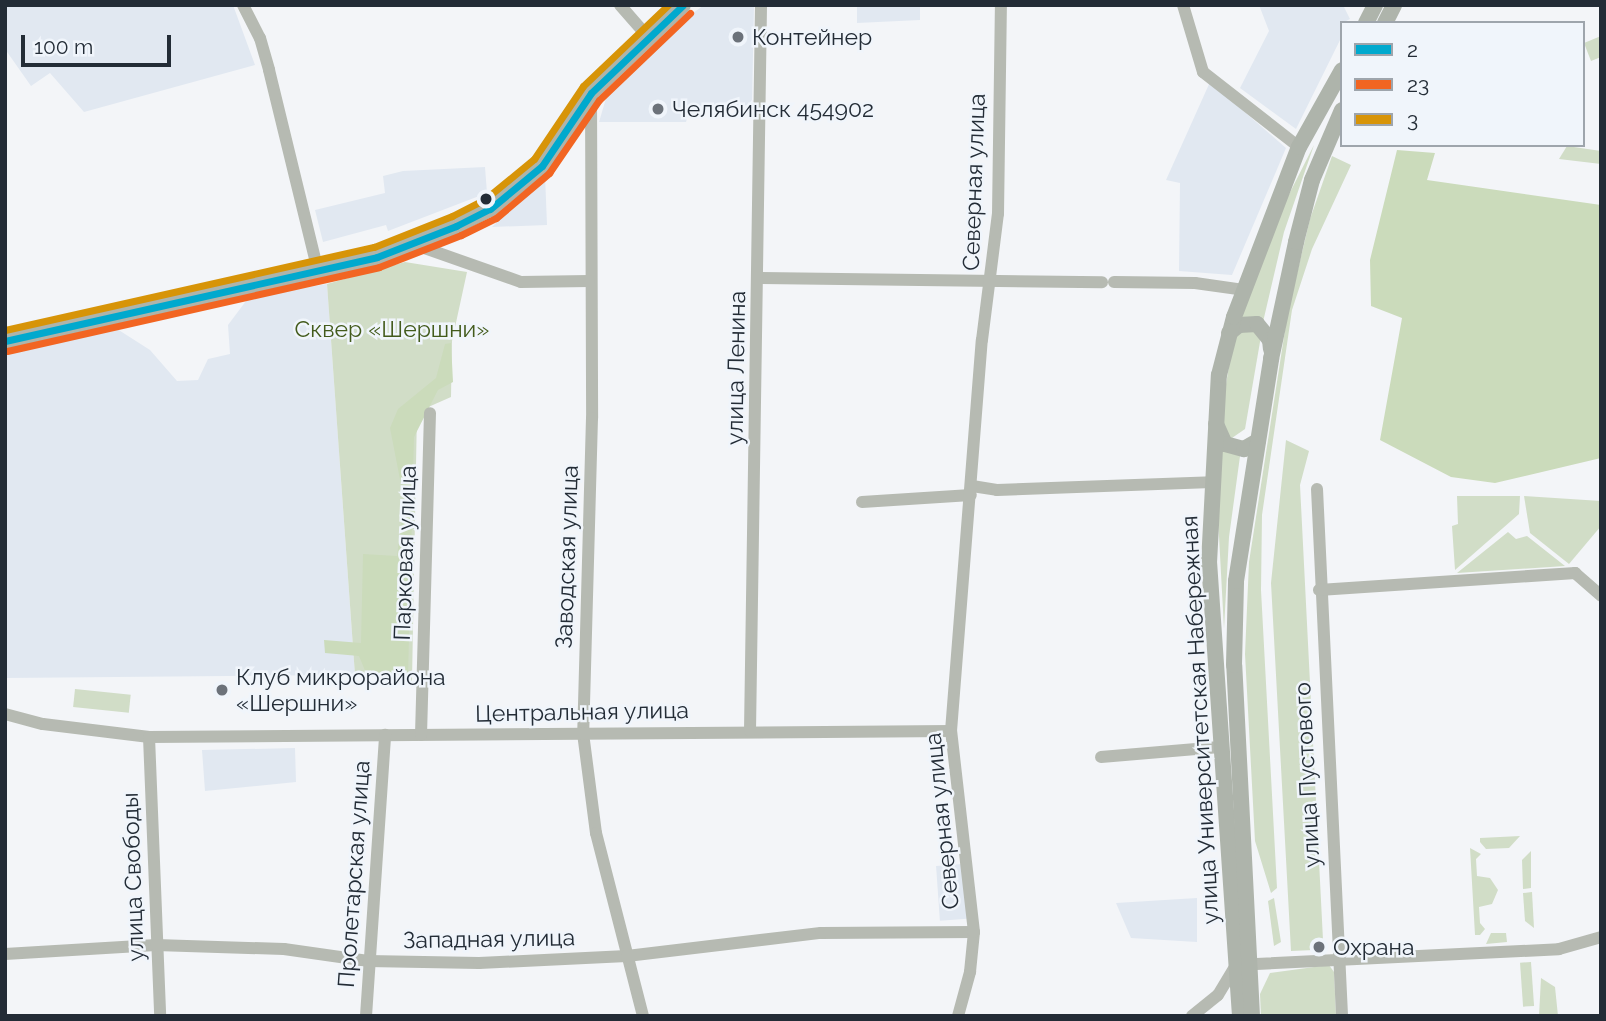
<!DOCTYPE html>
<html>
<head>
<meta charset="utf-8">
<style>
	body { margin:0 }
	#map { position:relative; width:1606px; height:1021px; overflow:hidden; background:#f3f5f8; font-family:Raleway,sans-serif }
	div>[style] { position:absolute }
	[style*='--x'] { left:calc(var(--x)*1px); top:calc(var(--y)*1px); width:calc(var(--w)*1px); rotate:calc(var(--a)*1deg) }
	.built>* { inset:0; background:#e1e8f1; transform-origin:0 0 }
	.green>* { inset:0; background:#d1ddc7; transform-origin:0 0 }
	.forest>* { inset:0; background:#cbdbbb }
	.minor>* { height:12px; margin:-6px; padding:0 6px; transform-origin:6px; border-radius:6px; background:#b6bab2 }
	.major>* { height:16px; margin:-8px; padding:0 8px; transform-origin:8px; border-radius:8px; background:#aeb4ab }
	.bus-1>* { height:7px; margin:-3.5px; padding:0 3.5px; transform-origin:3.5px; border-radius:3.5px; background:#00a9ce }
	.bus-2>* { height:7px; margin:-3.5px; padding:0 3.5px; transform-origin:3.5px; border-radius:3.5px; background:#f26522 }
	.bus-3>* { height:7px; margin:-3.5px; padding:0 3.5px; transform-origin:3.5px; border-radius:3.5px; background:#d79408 }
	.dots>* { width:19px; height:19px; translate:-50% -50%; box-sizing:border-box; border:4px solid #f0f5fb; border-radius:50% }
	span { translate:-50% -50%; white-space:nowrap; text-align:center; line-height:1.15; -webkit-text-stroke:5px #f0f5fb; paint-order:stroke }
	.poi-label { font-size:23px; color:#232c36 }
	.left { translate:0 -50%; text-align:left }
	.street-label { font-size:23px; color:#232c36 }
	.park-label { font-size:23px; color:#435b1c }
	.frame { position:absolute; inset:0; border:7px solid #232c36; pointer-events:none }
	.legend { position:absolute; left:1340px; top:21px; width:245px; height:126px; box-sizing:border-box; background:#f0f5fb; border:2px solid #9ea5ac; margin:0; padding:9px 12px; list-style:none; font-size:21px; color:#232c36 }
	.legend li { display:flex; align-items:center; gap:14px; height:35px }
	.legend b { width:35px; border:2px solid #9ea5ac }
	.scale { position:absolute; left:21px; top:35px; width:150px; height:32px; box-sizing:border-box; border:4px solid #232c36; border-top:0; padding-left:9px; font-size:21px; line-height:24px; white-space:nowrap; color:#232c36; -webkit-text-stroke:5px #f0f5fb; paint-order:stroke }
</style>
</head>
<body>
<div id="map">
	<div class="built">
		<i style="clip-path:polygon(5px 5px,233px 5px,255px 65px,84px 112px,50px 73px,31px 86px,5px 49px)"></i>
		<i style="clip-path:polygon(704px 5px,754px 5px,752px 105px,690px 108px,686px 122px,599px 122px,607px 95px,658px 39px)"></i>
		<i style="clip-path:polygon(857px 5px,920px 5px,920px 20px,857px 23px)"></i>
		<i style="clip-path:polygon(1259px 5px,1343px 5px,1350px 19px,1342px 23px,1342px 36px,1296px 129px,1240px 88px,1269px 31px)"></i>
		<i style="clip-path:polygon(1210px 82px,1286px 148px,1232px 275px,1179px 271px,1180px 183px,1166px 180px)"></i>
		<i style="clip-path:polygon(485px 167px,487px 193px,388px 231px,386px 225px,323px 242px,315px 210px,385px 193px,383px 176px,403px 171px)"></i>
		<i style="clip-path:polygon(545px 175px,547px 225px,492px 227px)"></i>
		<i style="clip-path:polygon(327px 284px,355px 675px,5px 678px,5px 352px,114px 327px,150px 350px,177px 381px,198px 380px,208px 359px,230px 354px,228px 325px,249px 297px)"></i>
		<i style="clip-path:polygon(295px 748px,296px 782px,205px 791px,202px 750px)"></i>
		<i style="left:963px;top:864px;width:55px;height:27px;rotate:86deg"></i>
		<i style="clip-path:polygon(1197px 898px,1197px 942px,1131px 938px,1116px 903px)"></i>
	</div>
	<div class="green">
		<i style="clip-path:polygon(1601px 36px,1601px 57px,1591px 61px,1584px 43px)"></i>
		<i style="clip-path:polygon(1314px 145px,1284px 232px,1263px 322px,1239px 316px,1275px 222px)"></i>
		<i style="clip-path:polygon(1567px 146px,1601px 151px,1601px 164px,1559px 159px)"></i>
		<i style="clip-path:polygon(1332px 156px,1351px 165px,1312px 249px,1292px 310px,1262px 515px,1261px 590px,1277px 888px,1271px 893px,1255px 841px,1245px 654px,1249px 562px,1288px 311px,1310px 219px)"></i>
		<i style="clip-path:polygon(405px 262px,467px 272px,452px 341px,451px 397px,417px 412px,412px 681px,355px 675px,327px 284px)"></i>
		<i style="clip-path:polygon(1248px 327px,1260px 335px,1260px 342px,1245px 429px,1232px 438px,1226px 437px,1220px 420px,1234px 336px)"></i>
		<i style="clip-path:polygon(1286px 440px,1309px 451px,1300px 485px,1323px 940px,1314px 941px,1314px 950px,1291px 951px,1271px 583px)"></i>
		<i style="clip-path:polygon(1222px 447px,1241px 449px,1229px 537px,1224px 629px,1217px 499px)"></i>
		<i style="clip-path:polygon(1457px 496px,1520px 496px,1519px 514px,1455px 570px,1452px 526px,1458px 524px)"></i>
		<i style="clip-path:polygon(1524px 496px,1601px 501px,1601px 526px,1569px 564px,1530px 533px)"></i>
		<i style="clip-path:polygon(1508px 532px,1516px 539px,1527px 536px,1565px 566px,1457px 573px)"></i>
		<i style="left:75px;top:689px;width:56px;height:18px;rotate:6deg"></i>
		<i style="clip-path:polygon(1520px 836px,1509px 848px,1486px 849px,1480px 842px,1480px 838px)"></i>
		<i style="clip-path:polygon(1470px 848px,1481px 854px,1476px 859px,1477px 876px,1490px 878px,1498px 890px,1492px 904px,1479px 907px,1480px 923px,1485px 929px,1480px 935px,1475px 935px)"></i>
		<i style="clip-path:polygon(1531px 851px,1531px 888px,1523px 889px,1522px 860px)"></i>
		<i style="clip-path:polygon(1532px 892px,1534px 928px,1525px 921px,1523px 893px)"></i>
		<i style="clip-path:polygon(1274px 898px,1281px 942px,1274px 946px,1268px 901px)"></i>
		<i style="clip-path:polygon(1491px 933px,1506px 933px,1507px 942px,1486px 944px)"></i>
		<i style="left:1531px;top:962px;width:44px;height:11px;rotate:86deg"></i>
		<i style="clip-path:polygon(1329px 965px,1334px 972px,1336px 1016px,1261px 1016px,1260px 994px,1270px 973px)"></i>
		<i style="clip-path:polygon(1541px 978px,1555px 987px,1558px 1016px,1539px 1016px)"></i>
	</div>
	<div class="forest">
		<i style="clip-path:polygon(1397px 150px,1435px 153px,1427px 180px,1601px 205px,1601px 458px,1495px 483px,1451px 477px,1380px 440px,1402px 318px,1371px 306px,1370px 260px)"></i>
		<i style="clip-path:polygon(451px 343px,453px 382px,438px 390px,414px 437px,408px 677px,366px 673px,359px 656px,325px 653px,324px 640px,361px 643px,363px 554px,397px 556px,404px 500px,390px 428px,398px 409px,436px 378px,445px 344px)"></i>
	</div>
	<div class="minor">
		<i style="--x:243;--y:5;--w:37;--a:63"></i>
		<i style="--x:260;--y:38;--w:33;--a:74"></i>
		<i style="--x:269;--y:70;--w:207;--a:76.3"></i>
		<i style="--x:620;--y:5;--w:41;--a:48.9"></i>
		<i style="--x:1183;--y:5;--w:70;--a:73.4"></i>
		<i style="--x:1203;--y:72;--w:122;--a:38"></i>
		<i style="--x:591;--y:93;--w:325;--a:89.8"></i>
		<i style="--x:592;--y:418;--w:315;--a:91.6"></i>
		<i style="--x:583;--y:733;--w:101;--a:82.6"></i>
		<i style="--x:596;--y:833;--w:189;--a:75.6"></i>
		<i style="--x:413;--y:244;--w:114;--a:19.4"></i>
		<i style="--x:521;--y:282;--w:68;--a:-0.8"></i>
		<i style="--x:759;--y:278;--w:343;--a:0.7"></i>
		<i style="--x:1114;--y:282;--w:81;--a:0.7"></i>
		<i style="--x:1195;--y:283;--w:49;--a:8.1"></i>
		<i style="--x:972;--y:486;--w:25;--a:9"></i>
		<i style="--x:997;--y:490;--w:215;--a:-2.1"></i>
		<i style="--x:1317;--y:489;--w:528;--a:87.28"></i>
		<i style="--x:862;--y:502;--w:109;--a:-3.7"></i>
		<i style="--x:1319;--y:590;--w:257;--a:-3.8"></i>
		<i style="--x:1575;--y:573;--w:35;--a:41"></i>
		<i style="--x:5;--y:714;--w:39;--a:15"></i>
		<i style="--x:43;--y:724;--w:107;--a:7"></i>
		<i style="--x:149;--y:737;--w:802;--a:-0.43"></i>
		<i style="--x:750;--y:731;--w:726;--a:-89.13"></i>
		<i style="--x:421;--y:735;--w:322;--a:-88.4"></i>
		<i style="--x:149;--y:737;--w:279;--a:87.7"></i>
		<i style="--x:1101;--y:757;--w:119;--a:-4.8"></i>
		<i style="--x:5;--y:954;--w:151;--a:-3.4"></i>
		<i style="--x:156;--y:945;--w:128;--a:1.8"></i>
		<i style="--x:284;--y:949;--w:85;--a:8.1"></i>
		<i style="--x:368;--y:961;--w:111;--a:1"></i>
		<i style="--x:479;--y:963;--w:148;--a:-2.7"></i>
		<i style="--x:627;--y:956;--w:195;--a:-6.8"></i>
		<i style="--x:821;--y:933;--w:153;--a:-0.4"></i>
		<i style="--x:366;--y:1016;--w:282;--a:-86.1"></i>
		<i style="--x:958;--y:1016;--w:46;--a:-74.7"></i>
		<i style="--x:970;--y:972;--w:40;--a:-84.3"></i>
		<i style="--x:974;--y:932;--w:202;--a:-96.5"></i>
		<i style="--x:951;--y:731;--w:392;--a:-85.5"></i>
		<i style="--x:982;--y:340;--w:127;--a:-82.8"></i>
		<i style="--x:998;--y:214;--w:209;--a:-89.2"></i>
		<i style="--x:1192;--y:1016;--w:33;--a:-39"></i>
		<i style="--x:1218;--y:995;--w:35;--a:-59"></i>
		<i style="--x:1236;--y:965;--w:323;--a:-2.8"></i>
		<i style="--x:1559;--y:949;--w:44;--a:-15.9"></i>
	</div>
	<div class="major">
		<i style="--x:1366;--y:23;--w:20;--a:-63"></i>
		<i style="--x:1385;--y:23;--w:20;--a:-63"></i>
		<i style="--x:1229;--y:333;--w:13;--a:-39"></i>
		<i style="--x:1239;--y:325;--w:18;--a:-3"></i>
		<i style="--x:1257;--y:324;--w:21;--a:51"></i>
		<i style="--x:1270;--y:340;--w:9;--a:84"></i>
		<i style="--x:5;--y:341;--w:381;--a:-12.7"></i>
		<i style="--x:377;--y:257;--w:85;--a:-21.4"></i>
		<i style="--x:456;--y:226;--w:38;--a:-27"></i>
		<i style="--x:490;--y:209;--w:67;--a:-39.6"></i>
		<i style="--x:542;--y:166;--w:88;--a:-56.1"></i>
		<i style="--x:591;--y:93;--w:127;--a:-43.7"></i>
		<i style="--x:1216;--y:424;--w:22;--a:66"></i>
		<i style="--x:1225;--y:444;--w:20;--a:15"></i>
		<i style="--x:1244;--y:449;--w:16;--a:-30"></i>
		<i style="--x:1240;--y:1016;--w:454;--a:-93.9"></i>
		<i style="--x:1209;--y:563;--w:188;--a:-87"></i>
		<i style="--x:1219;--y:375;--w:60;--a:-75.5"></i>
		<i style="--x:1234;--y:317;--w:182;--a:-69.1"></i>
		<i style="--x:1299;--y:147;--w:88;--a:-60.8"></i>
		<i style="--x:1252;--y:1016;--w:351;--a:-92.9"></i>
		<i style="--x:1234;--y:665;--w:84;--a:-88.6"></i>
		<i style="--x:1236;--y:581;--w:225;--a:-81"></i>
		<i style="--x:1271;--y:359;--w:120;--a:-77.9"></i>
		<i style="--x:1296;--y:242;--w:64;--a:-75.5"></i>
		<i style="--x:1312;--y:180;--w:76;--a:-66.8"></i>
	</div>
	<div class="bus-1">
		<i style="--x:5;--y:341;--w:381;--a:-12.7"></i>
		<i style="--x:377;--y:257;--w:85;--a:-21.4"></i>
		<i style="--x:456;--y:226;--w:38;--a:-27"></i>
		<i style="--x:490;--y:209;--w:67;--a:-39.6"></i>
		<i style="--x:542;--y:166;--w:88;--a:-56.1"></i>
		<i style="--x:591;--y:93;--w:127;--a:-43.7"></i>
	</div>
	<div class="bus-2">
		<i style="--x:7;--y:351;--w:381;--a:-12.7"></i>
		<i style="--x:379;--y:267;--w:88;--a:-21.3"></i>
		<i style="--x:461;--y:235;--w:39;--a:-26"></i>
		<i style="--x:496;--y:218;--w:70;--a:-40.3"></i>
		<i style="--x:549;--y:173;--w:88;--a:-55.6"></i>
		<i style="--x:599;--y:100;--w:126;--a:-43.7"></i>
	</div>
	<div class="bus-3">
		<i style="--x:5;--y:330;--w:378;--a:-12.7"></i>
		<i style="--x:374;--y:247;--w:84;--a:-21.7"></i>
		<i style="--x:452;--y:216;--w:36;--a:-27"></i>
		<i style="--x:484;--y:200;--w:65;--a:-39.4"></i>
		<i style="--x:534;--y:159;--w:88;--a:-56.1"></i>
		<i style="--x:583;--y:86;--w:117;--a:-43.6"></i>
	</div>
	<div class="dots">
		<i style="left:738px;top:37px;background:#6c727a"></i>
		<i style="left:658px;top:109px;background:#6c727a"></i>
		<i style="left:486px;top:199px;background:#232c36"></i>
		<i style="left:222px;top:690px;background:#6c727a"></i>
		<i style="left:1319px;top:947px;background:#6c727a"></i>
	</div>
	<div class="poi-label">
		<span class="left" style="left:752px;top:37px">Контейнер</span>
		<span class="left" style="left:672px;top:109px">Челябинск 454902</span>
		<span class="left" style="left:236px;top:690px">Клуб микрорайона<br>«Шершни»</span>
		<span class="left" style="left:1333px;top:947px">Охрана</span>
	</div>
	<div class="street-label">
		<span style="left:974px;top:182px;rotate:-88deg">Северная улица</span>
		<span style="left:736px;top:368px;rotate:-89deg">улица Ленина</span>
		<span style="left:405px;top:553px;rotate:-88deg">Парковая улица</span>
		<span style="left:567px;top:557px;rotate:-88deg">Заводская улица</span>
		<span style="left:582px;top:712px;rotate:-1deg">Центральная улица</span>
		<span style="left:1200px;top:720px;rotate:-93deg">улица Университетская Набережная</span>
		<span style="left:1307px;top:775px;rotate:-93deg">улица Пустового</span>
		<span style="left:942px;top:821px;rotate:-96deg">Северная улица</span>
		<span style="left:354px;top:874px;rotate:-86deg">Пролетарская улица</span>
		<span style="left:133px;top:877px;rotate:-92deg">улица Свободы</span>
		<span style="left:489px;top:939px;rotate:-1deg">Западная улица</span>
	</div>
	<div class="park-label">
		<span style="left:392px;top:329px">Сквер «Шершни»</span>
	</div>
	<div class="frame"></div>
	<ul class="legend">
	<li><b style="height:9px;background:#00a9ce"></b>2</li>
	<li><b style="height:9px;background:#f26522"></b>23</li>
	<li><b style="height:9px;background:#d79408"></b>3</li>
	</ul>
	<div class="scale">100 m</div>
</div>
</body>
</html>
